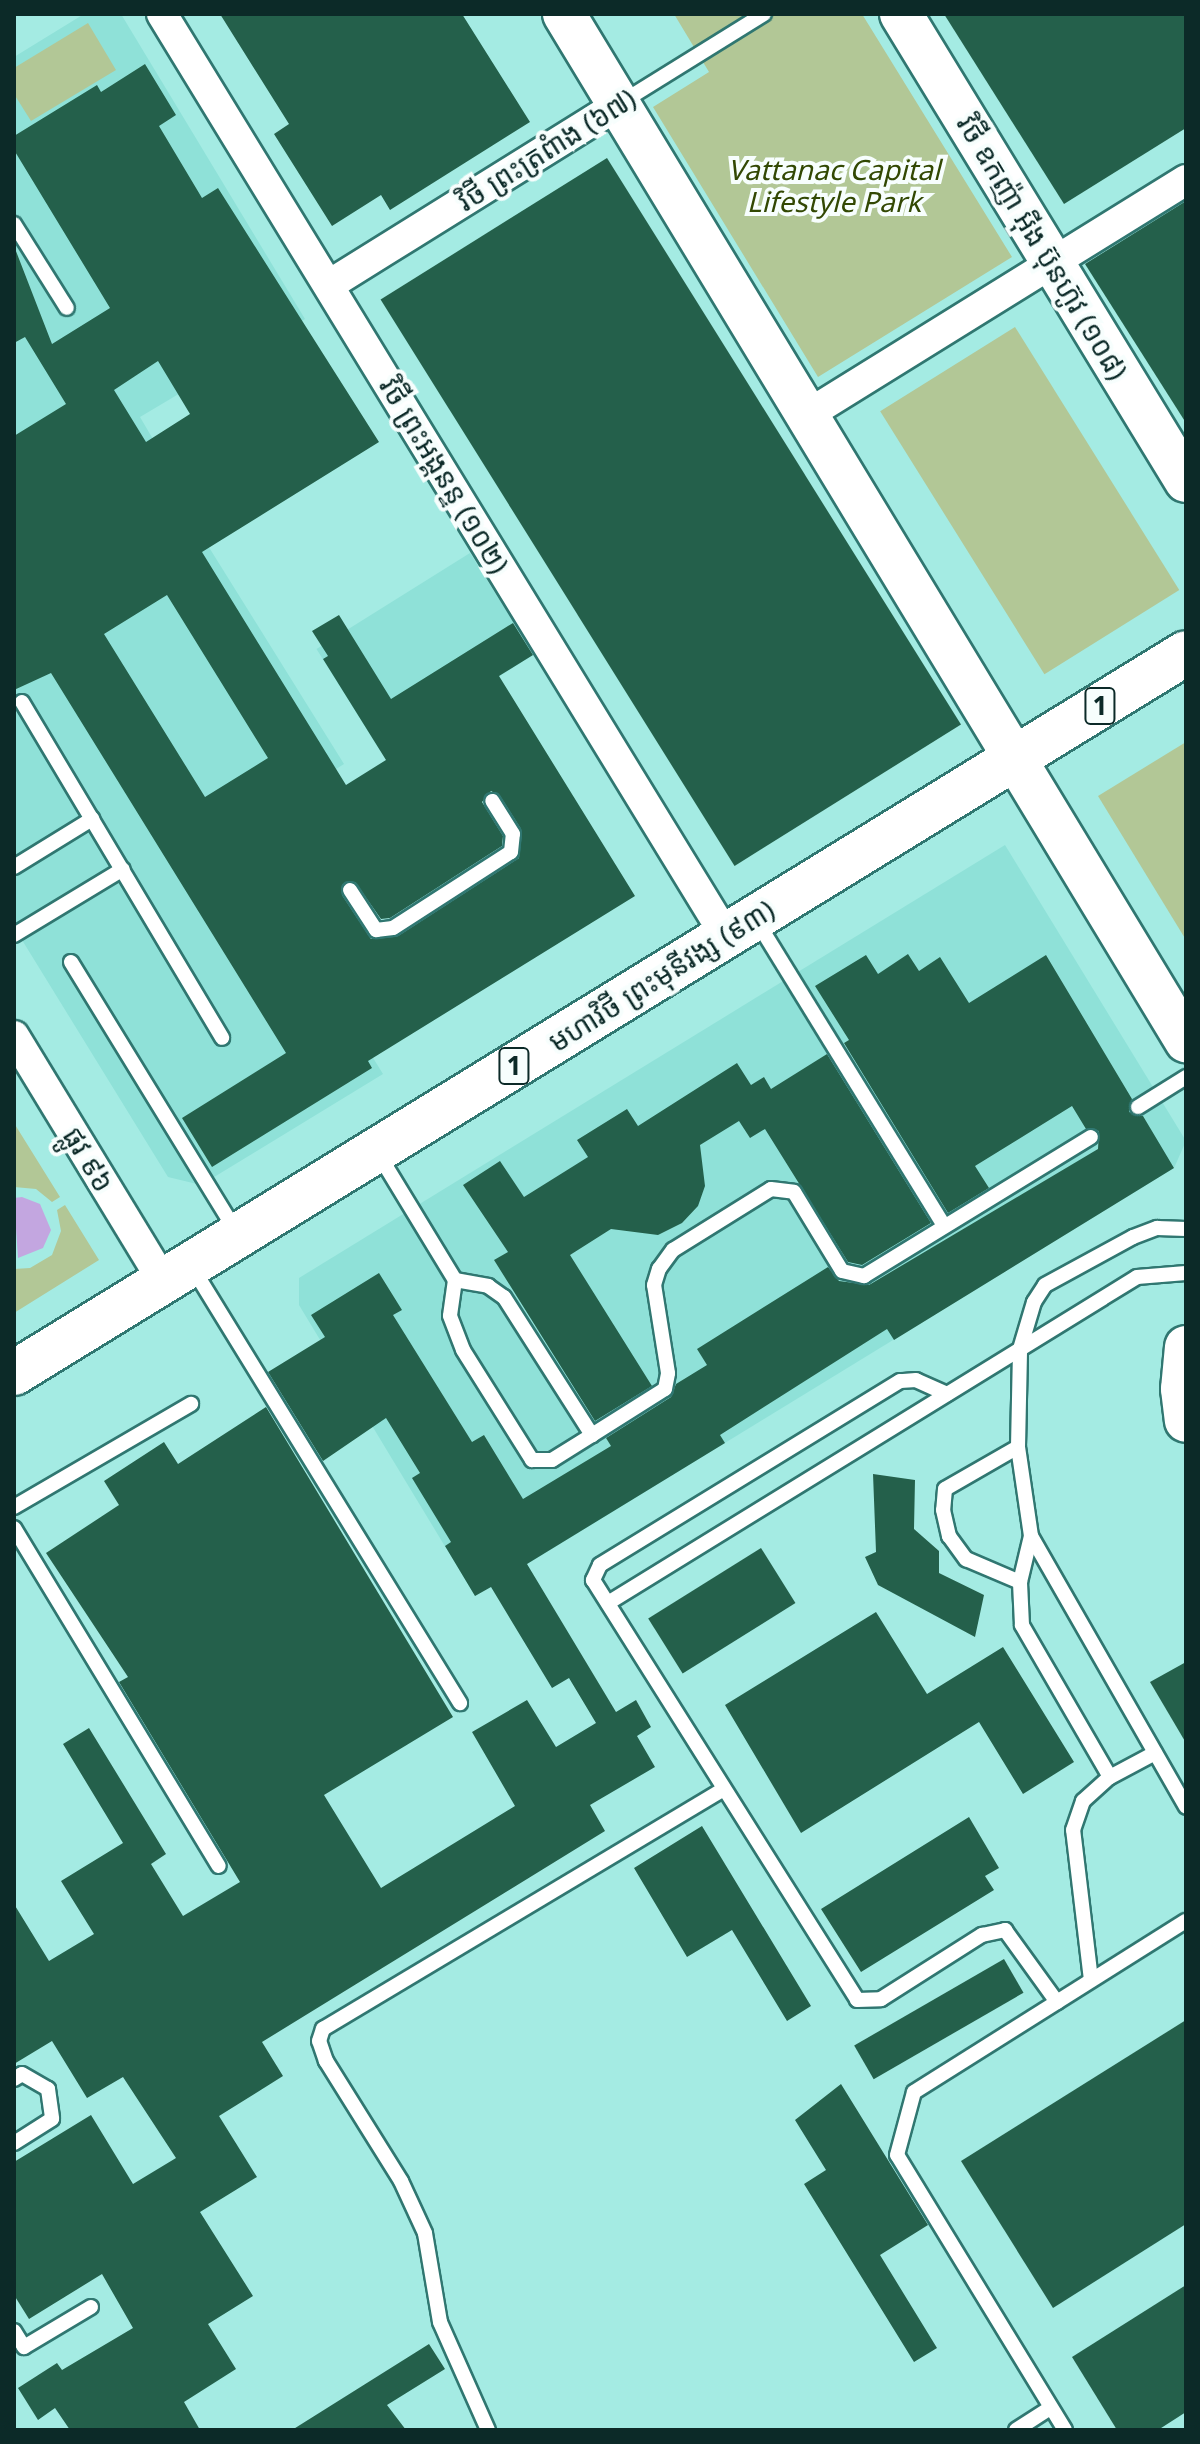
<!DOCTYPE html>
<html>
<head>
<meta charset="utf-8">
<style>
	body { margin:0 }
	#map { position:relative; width:1200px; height:2444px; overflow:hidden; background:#a4ebe3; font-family:Georgia,"Noto Sans Khmer",serif }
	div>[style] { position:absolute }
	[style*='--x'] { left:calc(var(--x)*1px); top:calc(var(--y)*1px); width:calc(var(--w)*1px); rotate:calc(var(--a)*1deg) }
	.built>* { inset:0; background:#8fe1d8; transform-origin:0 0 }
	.green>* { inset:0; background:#b2c796; transform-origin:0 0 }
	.water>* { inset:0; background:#c3a6e0 }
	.building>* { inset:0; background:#24604b; transform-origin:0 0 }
	.roads { filter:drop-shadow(2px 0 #307771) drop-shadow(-2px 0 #307771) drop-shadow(0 2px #307771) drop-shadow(0 -2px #307771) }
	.lane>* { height:14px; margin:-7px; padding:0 7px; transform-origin:7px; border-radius:7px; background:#fff }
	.street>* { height:30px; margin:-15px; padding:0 15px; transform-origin:15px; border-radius:15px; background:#fff }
	.secondary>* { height:42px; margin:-21px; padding:0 21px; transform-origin:21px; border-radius:21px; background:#fff }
	.highway>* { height:44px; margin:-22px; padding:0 22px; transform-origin:22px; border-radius:22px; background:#fff }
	span { translate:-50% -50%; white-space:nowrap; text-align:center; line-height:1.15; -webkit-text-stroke:8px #f7fefd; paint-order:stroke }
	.shield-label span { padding:2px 6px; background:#f7fefd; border:2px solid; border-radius:6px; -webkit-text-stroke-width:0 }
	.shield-label { font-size:26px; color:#0c2a28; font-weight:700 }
	.street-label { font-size:28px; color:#0c2a28 }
	.park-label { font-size:28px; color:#324803; font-style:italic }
	.frame { position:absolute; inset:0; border:16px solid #0c2a28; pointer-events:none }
</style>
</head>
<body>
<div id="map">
	<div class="built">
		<i style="clip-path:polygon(84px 14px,121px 14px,305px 319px,140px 417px,184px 492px,177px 496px,344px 764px,234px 833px,383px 1074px,201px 1185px,168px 1177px,14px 927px,14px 57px)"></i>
		<i style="left:470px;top:553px;width:120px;height:181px;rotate:58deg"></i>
		<i style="clip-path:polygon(1005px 845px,1186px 1141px,1174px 1168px,475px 1596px,299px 1305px,299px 1278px)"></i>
	</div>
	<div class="green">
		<i style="clip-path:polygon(674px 14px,862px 14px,1012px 257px,818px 377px,653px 107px,709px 72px)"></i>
		<i style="clip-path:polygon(88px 23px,116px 70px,31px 121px,14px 94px,14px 68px)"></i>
		<i style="left:1015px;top:327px;width:310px;height:159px;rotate:58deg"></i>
		<i style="clip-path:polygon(1186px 742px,1186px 940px,1098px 796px)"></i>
		<i style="clip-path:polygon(14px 1123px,60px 1197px,52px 1202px,36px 1189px,14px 1187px)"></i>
		<i style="clip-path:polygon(65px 1205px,99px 1260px,14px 1313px,14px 1269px,30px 1268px,52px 1255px,61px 1231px,57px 1210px)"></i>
	</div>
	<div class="water">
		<i style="clip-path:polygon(22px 1197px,40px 1204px,51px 1230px,43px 1248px,18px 1258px,14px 1198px)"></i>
	</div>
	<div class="building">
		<i style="clip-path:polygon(220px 14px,462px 14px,530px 122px,390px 210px,381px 195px,332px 226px,274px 134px,289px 124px)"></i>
		<i style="clip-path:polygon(944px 14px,1186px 14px,1186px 128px,1064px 204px)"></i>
		<i style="clip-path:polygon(evenodd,145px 64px,176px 115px,159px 126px,202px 198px,218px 188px,379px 442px,202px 552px,346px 785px,386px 760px,323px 659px,328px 656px,312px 631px,339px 615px,391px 699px,513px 623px,533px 655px,499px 676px,635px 896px,368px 1061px,372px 1068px,212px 1167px,182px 1118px,286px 1053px,51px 673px,14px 690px,14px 436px,66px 404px,25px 337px,14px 343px,14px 246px,52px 344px,110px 308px,14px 150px,14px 136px,97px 85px,101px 92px,145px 64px,158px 361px,190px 414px,146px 442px,114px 390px,158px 361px,145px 64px,167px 595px,268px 758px,205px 797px,104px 634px,167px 595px,145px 64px,491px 791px,500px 796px,521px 829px,519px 858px,398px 936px,371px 939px,342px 895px,342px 885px,355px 882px,381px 919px,390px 918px,502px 846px,503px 836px,482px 802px,491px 791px)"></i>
		<i style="left:607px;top:158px;width:668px;height:267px;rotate:58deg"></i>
		<i style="clip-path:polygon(1186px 201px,1186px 423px,1085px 264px)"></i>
		<i style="clip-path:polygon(908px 954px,919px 971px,940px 957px,969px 1003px,1046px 955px,1132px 1099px,1129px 1112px,1143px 1116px,1174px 1168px,894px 1340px,887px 1329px,720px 1435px,725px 1443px,527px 1564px,616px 1712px,636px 1700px,651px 1727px,637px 1736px,655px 1767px,590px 1805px,605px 1831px,262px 2042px,283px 2076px,219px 2116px,257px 2177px,200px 2212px,253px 2296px,208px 2324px,236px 2369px,184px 2402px,200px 2430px,70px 2430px,55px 2408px,38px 2420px,18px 2388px,57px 2363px,62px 2370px,133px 2328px,102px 2274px,29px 2319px,14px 2295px,14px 2162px,91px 2115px,133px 2184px,176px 2158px,123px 2077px,87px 2098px,52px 2041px,14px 2064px,14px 1904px,49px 1961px,94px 1934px,61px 1881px,123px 1843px,63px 1744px,89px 1728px,166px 1854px,151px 1864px,183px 1916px,240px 1882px,119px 1682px,128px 1677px,46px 1553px,119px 1505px,104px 1481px,164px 1442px,178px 1464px,266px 1407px,453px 1717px,324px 1795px,381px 1888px,515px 1806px,472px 1732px,527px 1700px,556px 1747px,596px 1723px,569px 1678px,552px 1688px,491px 1587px,475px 1596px,445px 1546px,451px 1542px,412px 1478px,420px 1473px,386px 1418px,323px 1461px,268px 1372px,325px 1337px,311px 1315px,379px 1273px,402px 1310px,393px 1315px,472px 1442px,484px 1435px,523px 1499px,611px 1446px,606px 1438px,671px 1397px,676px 1384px,707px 1365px,697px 1349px,828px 1267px,839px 1281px,869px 1285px,1098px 1149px,1099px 1131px,1086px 1129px,1072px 1106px,975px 1166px,989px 1188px,948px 1213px,844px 1043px,849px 1040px,815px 986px,866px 955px,878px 974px)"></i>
		<i style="clip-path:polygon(827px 1054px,931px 1223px,862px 1265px,848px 1262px,765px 1129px,750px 1138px,739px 1121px,700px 1145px,705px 1186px,698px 1206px,682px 1223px,658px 1235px,611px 1229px,570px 1255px,652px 1386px,595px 1421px,494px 1260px,508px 1252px,463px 1185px,500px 1161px,524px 1197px,588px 1157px,577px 1140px,627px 1109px,638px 1126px,737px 1063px,751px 1085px,764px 1077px,771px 1089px)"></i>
		<i style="clip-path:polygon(873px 1474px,915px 1480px,914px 1529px,939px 1551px,939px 1573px,984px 1595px,975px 1637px,878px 1585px,865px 1557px,876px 1552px)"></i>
		<i style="left:761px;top:1548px;width:65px;height:133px;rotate:58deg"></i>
		<i style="clip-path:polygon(876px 1612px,927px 1694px,1003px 1647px,1074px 1762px,1023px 1794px,979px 1722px,801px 1833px,725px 1705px)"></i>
		<i style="clip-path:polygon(1186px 1662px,1186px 1743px,1150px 1682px)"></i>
		<i style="clip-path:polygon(969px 1817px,999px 1868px,985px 1876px,994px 1890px,861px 1972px,821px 1909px)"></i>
		<i style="clip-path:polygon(702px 1826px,811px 2006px,787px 2021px,732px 1930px,687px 1957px,634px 1868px)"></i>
		<i style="left:1004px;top:1959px;width:39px;height:173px;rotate:60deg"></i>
		<i style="clip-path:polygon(1186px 2020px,1186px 2224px,1053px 2308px,961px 2161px)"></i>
		<i style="clip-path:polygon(841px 2084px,928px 2225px,880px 2255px,937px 2348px,914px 2362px,804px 2184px,826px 2170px,795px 2120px)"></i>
		<i style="clip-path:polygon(1186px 2285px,1186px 2412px,1158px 2430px,1117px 2430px,1072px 2357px)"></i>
		<i style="clip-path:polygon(429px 2344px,445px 2369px,387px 2405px,406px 2430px,292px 2430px)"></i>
	</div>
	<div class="roads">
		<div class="lane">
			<i style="--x:622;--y:102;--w:167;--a:-31.8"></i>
			<i style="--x:14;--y:224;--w:99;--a:57.8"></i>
			<i style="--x:22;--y:702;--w:391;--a:59.2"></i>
			<i style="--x:14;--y:867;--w:92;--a:-31.6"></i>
			<i style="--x:350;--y:890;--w:48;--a:57"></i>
			<i style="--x:376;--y:930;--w:17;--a:-7"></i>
			<i style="--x:393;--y:928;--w:140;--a:-32.8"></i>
			<i style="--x:511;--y:852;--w:18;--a:-84"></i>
			<i style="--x:513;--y:834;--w:39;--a:-122"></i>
			<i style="--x:756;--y:920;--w:359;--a:58.4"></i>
			<i style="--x:14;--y:935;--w:127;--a:-31.2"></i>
			<i style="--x:71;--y:962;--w:316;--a:58.5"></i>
			<i style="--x:1138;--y:1107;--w:57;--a:-32"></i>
			<i style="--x:379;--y:1155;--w:146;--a:58.7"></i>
			<i style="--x:455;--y:1280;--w:34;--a:10"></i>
			<i style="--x:488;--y:1286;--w:19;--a:35"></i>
			<i style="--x:504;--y:1297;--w:164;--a:57.5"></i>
			<i style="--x:592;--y:1435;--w:86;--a:-32.2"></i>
			<i style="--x:665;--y:1389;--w:16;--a:-79"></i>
			<i style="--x:668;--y:1373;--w:89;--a:-99"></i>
			<i style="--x:654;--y:1285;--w:17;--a:-73"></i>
			<i style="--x:659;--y:1269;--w:24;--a:-54"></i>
			<i style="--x:673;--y:1250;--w:115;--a:-31.9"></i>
			<i style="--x:771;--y:1189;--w:23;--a:7"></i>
			<i style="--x:794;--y:1192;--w:92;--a:58.7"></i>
			<i style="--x:842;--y:1271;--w:23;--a:13"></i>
			<i style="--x:864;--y:1276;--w:266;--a:-31.5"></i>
			<i style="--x:192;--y:1267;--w:512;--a:58.42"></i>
			<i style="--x:455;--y:1280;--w:36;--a:98"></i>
			<i style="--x:450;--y:1316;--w:36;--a:69"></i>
			<i style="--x:463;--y:1350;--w:130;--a:57.9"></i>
			<i style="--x:532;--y:1460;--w:20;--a:0"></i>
			<i style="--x:552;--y:1460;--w:47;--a:-32"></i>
			<i style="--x:947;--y:1394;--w:34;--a:-156"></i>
			<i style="--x:916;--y:1380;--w:16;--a:176"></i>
			<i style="--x:900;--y:1381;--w:352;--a:148.5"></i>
			<i style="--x:600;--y:1565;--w:17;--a:115"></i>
			<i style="--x:593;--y:1580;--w:496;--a:57.8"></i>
			<i style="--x:857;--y:2000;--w:24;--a:-2"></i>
			<i style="--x:881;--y:1999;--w:120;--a:-32.4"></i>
			<i style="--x:982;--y:1935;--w:24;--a:-12"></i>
			<i style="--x:1005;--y:1930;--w:89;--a:54.2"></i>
			<i style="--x:1018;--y:1447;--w:84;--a:150.1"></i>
			<i style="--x:945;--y:1489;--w:21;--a:95"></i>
			<i style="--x:943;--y:1510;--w:27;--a:77"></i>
			<i style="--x:949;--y:1536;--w:29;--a:54"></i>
			<i style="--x:966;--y:1559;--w:59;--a:23.1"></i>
			<i style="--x:14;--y:1507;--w:205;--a:-30.2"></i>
			<i style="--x:14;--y:1528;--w:395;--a:58.8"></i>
			<i style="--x:1031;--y:1536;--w:312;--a:60.2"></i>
			<i style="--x:608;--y:1603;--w:621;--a:-31.64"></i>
			<i style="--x:1137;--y:1277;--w:49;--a:-4.7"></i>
			<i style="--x:1110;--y:1777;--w:176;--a:-120.1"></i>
			<i style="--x:1022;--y:1625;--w:43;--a:-92.7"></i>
			<i style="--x:1020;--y:1582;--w:47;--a:-76.6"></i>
			<i style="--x:1031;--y:1536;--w:90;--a:-98.3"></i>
			<i style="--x:1018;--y:1447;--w:98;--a:-88.8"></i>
			<i style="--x:1020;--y:1349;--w:49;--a:-73.4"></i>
			<i style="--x:1034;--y:1302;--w:20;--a:-57"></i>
			<i style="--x:1045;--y:1285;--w:100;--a:-28.6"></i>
			<i style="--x:1133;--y:1237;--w:26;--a:-21"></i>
			<i style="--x:1157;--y:1228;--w:29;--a:2"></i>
			<i style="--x:1091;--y:1980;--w:151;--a:-96.8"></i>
			<i style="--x:1073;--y:1830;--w:31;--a:-71"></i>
			<i style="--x:1083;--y:1801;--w:36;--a:-42"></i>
			<i style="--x:1110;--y:1777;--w:51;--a:-28.1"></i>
			<i style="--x:14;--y:2079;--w:9;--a:-32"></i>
			<i style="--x:22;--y:2074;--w:30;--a:30"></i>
			<i style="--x:48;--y:2089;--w:30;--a:82"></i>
			<i style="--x:52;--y:2119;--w:45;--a:147.7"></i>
			<i style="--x:14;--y:2331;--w:19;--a:58"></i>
			<i style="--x:24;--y:2347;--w:78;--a:-30.8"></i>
			<i style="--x:488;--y:2430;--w:118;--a:-114"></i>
			<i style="--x:440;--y:2322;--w:90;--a:-99.6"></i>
			<i style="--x:425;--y:2233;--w:57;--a:-114.8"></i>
			<i style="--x:401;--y:2181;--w:142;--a:-122"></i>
			<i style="--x:326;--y:2061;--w:21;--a:-109"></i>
			<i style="--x:319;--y:2041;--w:13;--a:-72"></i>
			<i style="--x:323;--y:2029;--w:467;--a:-30.9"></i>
			<i style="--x:1016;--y:2430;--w:40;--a:-32.9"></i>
			<i style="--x:1065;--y:2430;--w:322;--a:-121.4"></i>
			<i style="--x:897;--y:2155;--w:65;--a:-74.9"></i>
			<i style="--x:914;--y:2092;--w:321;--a:-32.2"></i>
		</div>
		<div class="street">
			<i style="--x:162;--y:14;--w:1081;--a:58.55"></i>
			<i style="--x:329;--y:285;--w:340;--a:-31.9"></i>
			<i style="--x:807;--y:415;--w:446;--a:-31.8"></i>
			<i style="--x:14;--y:1036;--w:287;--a:58.7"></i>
		</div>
		<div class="secondary">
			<i style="--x:564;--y:14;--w:1201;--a:58.8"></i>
			<i style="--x:901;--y:14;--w:547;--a:58.61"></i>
			<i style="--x:1186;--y:1347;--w:42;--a:95.4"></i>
			<i style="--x:1182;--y:1389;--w:32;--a:83"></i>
		</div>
		<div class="highway">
			<i style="--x:14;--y:1373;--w:1375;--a:-31.56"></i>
		</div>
	</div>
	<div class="shield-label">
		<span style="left:1100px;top:706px">1</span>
		<span style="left:514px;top:1066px">1</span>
	</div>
	<div class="street-label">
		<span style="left:546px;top:149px;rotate:-32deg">វិថី ព្រះត្រពំាង (៦៧)</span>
		<span style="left:1043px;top:247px;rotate:59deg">វិថី ឧកញ៉ា អ៊ីង ប៊ុនហ៊ូវ (១០៨)</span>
		<span style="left:445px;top:475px;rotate:59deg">វិថី ព្រះអង្គនន្ទ (១០២)</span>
		<span style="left:661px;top:975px;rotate:-32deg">មហាវិថី ព្រះមុនីវង្ស (៩៣)</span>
		<span style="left:89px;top:1159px;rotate:59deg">ផ្លូវ ៩៦</span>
	</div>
	<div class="park-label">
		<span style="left:834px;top:185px">Vattanac Capital<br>Lifestyle Park</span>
	</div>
	<div class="frame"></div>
</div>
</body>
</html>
